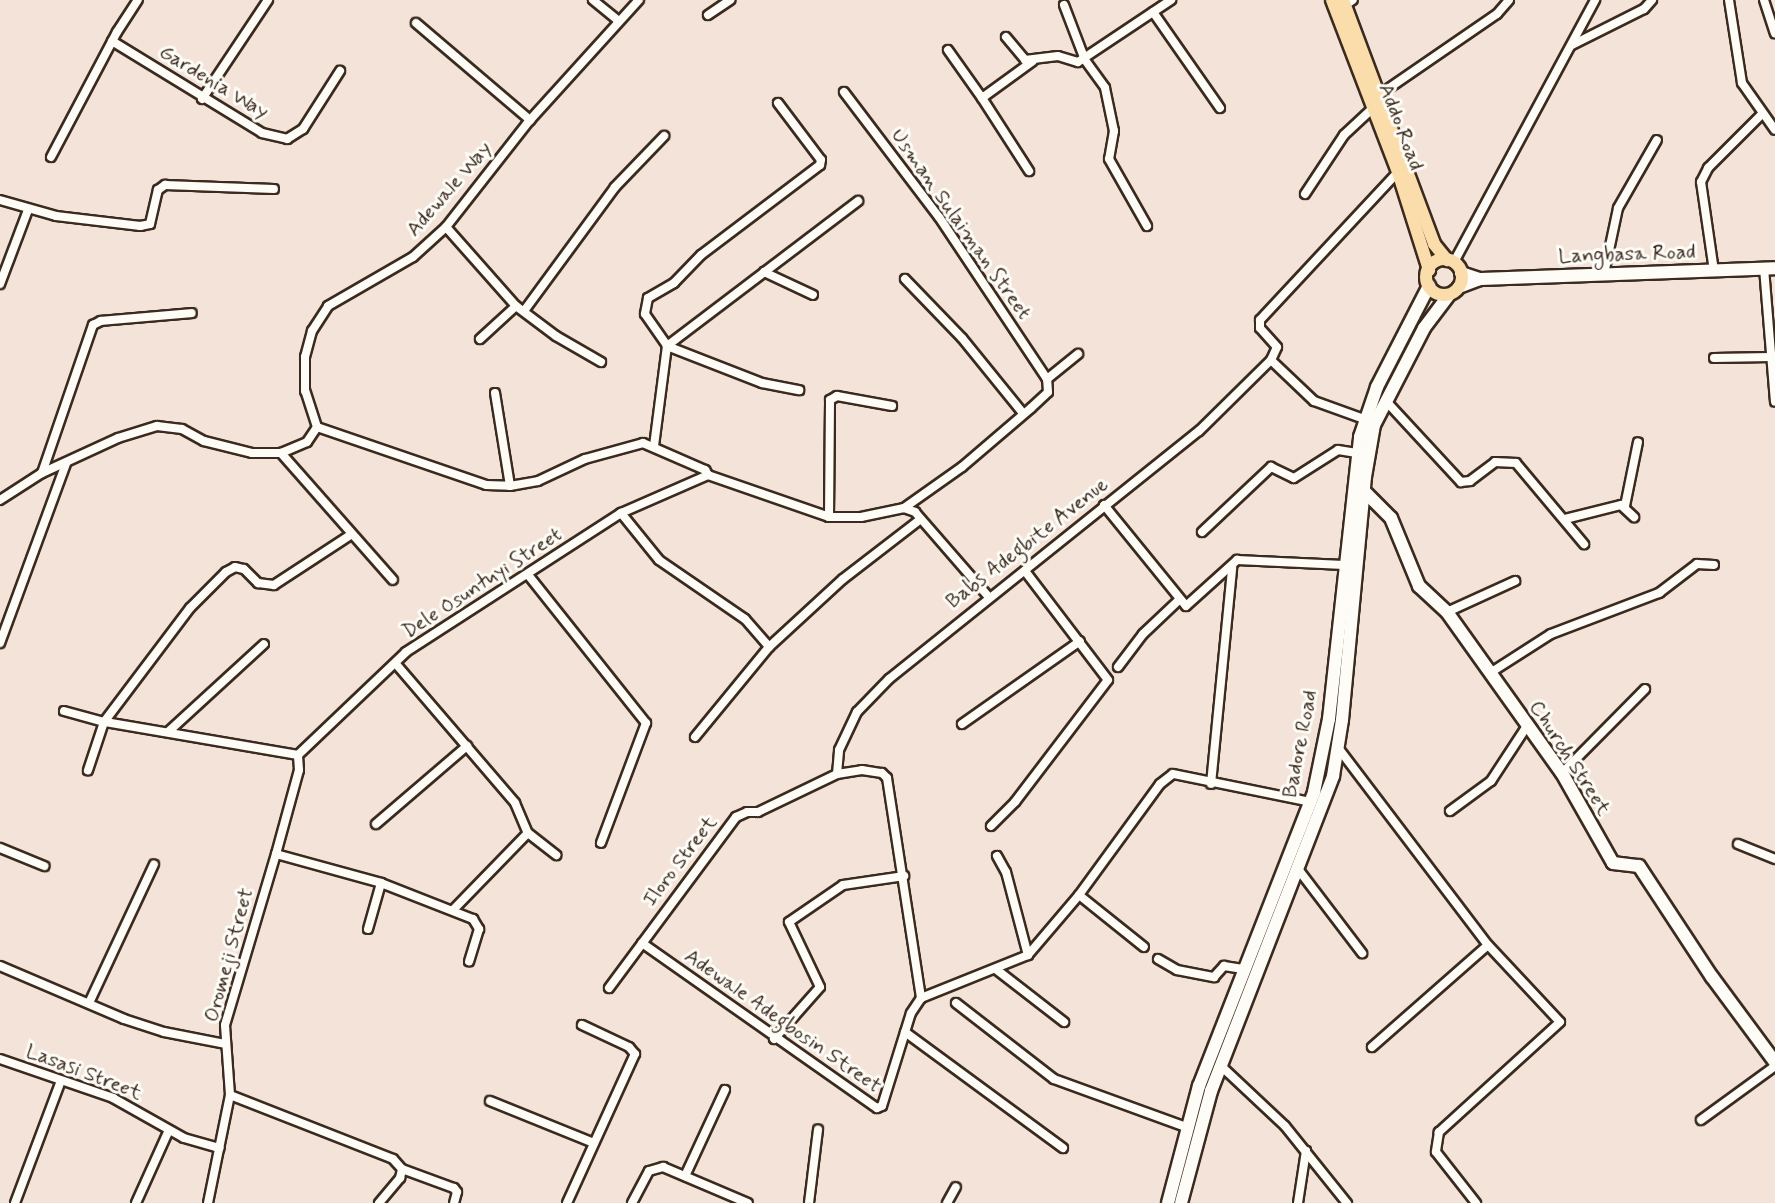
<!DOCTYPE html>
<html>
<head>
<meta charset="utf-8">
<style>
	body { margin:0 }
	#map { position:relative; width:1775px; height:1203px; overflow:hidden; background:#f3e3d8; font-family:Mynerve,sans-serif }
	div>[style] { position:absolute }
	[style*='--x'] { left:calc(var(--x)*1px); top:calc(var(--y)*1px); width:calc(var(--w)*1px); rotate:calc(var(--a)*1deg) }
	.roads { filter:drop-shadow(2px 0 #3b2a1e) drop-shadow(-2px 0 #3b2a1e) drop-shadow(0 2px #3b2a1e) drop-shadow(0 -2px #3b2a1e) }
	.street>* { height:8px; margin:-4px; padding:0 4px; transform-origin:4px; border-radius:4px; background:#fdfcf7 }
	.secondary>* { height:12px; margin:-6px; padding:0 6px; transform-origin:6px; border-radius:6px; background:#fdfcf7 }
	.primary>* { height:12px; margin:-6px; padding:0 6px; transform-origin:6px; border-radius:6px; background:#fbddab }
	.primary>.ring { margin:-6px; padding:0; box-sizing:content-box; background:none; border:12px solid #fbddab; border-radius:50% }
	span { translate:-50% -50%; white-space:nowrap; text-align:center; line-height:1.15; -webkit-text-stroke:6px #fdfcf7; paint-order:stroke }
	.street-label { font-size:21px; color:#3b2a1e }
</style>
</head>
<body>
<div id="map">
	<div class="roads">
		<div class="street">
			<i style="--x:593;--y:0;--w:33;--a:39"></i>
			<i style="--x:1729;--y:0;--w:84;--a:81.1"></i>
			<i style="--x:1742;--y:83;--w:57;--a:54.9"></i>
			<i style="--x:1764;--y:0;--w:35;--a:72"></i>
			<i style="--x:1064;--y:5;--w:59;--a:69.1"></i>
			<i style="--x:1085;--y:60;--w:34;--a:54"></i>
			<i style="--x:1105;--y:88;--w:44;--a:78.2"></i>
			<i style="--x:1114;--y:131;--w:28;--a:100"></i>
			<i style="--x:1109;--y:159;--w:77;--a:60.4"></i>
			<i style="--x:1345;--y:5;--w:9;--a:-32"></i>
			<i style="--x:1153;--y:12;--w:117;--a:55.1"></i>
			<i style="--x:708;--y:15;--w:27;--a:-34"></i>
			<i style="--x:416;--y:23;--w:150;--a:40.4"></i>
			<i style="--x:1006;--y:37;--w:30;--a:50"></i>
			<i style="--x:1025;--y:60;--w:33;--a:-7"></i>
			<i style="--x:1058;--y:56;--w:21;--a:17"></i>
			<i style="--x:1078;--y:62;--w:112;--a:-33.7"></i>
			<i style="--x:112;--y:41;--w:176;--a:31.5"></i>
			<i style="--x:262;--y:133;--w:26;--a:13"></i>
			<i style="--x:287;--y:139;--w:19;--a:-32"></i>
			<i style="--x:303;--y:129;--w:69;--a:-57.5"></i>
			<i style="--x:1572;--y:45;--w:80;--a:-26.6"></i>
			<i style="--x:1644;--y:9;--w:12;--a:-48"></i>
			<i style="--x:948;--y:50;--w:59;--a:54.7"></i>
			<i style="--x:982;--y:98;--w:63;--a:-36"></i>
			<i style="--x:844;--y:92;--w:157;--a:52.8"></i>
			<i style="--x:939;--y:217;--w:195;--a:56.3"></i>
			<i style="--x:1379;--y:95;--w:143;--a:-34.5"></i>
			<i style="--x:1497;--y:14;--w:18;--a:-49"></i>
			<i style="--x:982;--y:98;--w:87;--a:57.2"></i>
			<i style="--x:202;--y:99;--w:119;--a:-56.3"></i>
			<i style="--x:778;--y:103;--w:71;--a:53"></i>
			<i style="--x:821;--y:160;--w:5;--a:101"></i>
			<i style="--x:820;--y:165;--w:149;--a:142.9"></i>
			<i style="--x:701;--y:255;--w:39;--a:134"></i>
			<i style="--x:674;--y:283;--w:30;--a:150"></i>
			<i style="--x:648;--y:298;--w:16;--a:101"></i>
			<i style="--x:645;--y:314;--w:39;--a:55"></i>
			<i style="--x:667;--y:346;--w:102;--a:21.3"></i>
			<i style="--x:762;--y:383;--w:38;--a:11"></i>
			<i style="--x:51;--y:157;--w:141;--a:-62.2"></i>
			<i style="--x:117;--y:32;--w:38;--a:-57"></i>
			<i style="--x:1305;--y:194;--w:71;--a:-56.5"></i>
			<i style="--x:1344;--y:135;--w:40;--a:-43"></i>
			<i style="--x:0;--y:200;--w:58;--a:15.9"></i>
			<i style="--x:56;--y:216;--w:85;--a:6.8"></i>
			<i style="--x:140;--y:226;--w:10;--a:-11"></i>
			<i style="--x:150;--y:224;--w:35;--a:-77"></i>
			<i style="--x:158;--y:190;--w:9;--a:-36"></i>
			<i style="--x:165;--y:185;--w:109;--a:2.1"></i>
			<i style="--x:446;--y:227;--w:106;--a:48.5"></i>
			<i style="--x:516;--y:306;--w:50;--a:36.9"></i>
			<i style="--x:556;--y:336;--w:52;--a:30"></i>
			<i style="--x:1454;--y:262;--w:298;--a:-61.7"></i>
			<i style="--x:1764;--y:268;--w:134;--a:85.3"></i>
			<i style="--x:1714;--y:271;--w:90;--a:-98.3"></i>
			<i style="--x:1701;--y:182;--w:16;--a:-63"></i>
			<i style="--x:1708;--y:168;--w:75;--a:-45"></i>
			<i style="--x:764;--y:272;--w:54;--a:25.1"></i>
			<i style="--x:1604;--y:274;--w:67;--a:-78"></i>
			<i style="--x:1618;--y:208;--w:78;--a:-60.2"></i>
			<i style="--x:905;--y:279;--w:82;--a:46"></i>
			<i style="--x:962;--y:338;--w:95;--a:51"></i>
			<i style="--x:0;--y:284;--w:79;--a:-69.3"></i>
			<i style="--x:524;--y:311;--w:154;--a:-53.7"></i>
			<i style="--x:615;--y:187;--w:71;--a:-46.1"></i>
			<i style="--x:480;--y:339;--w:49;--a:-42.5"></i>
			<i style="--x:1714;--y:358;--w:57;--a:-1"></i>
			<i style="--x:495;--y:393;--w:94;--a:80.8"></i>
			<i style="--x:1385;--y:400;--w:112;--a:47.2"></i>
			<i style="--x:1461;--y:482;--w:9;--a:-6"></i>
			<i style="--x:1470;--y:481;--w:31;--a:-37"></i>
			<i style="--x:1495;--y:462;--w:21;--a:3"></i>
			<i style="--x:1516;--y:463;--w:106;--a:50"></i>
			<i style="--x:1364;--y:419;--w:53;--a:-160.2"></i>
			<i style="--x:1314;--y:401;--w:59;--a:-136.4"></i>
			<i style="--x:1271;--y:360;--w:14;--a:-65"></i>
			<i style="--x:1277;--y:347;--w:25;--a:-132"></i>
			<i style="--x:1260;--y:328;--w:8;--a:-90"></i>
			<i style="--x:1260;--y:320;--w:202;--a:-47"></i>
			<i style="--x:317;--y:427;--w:179;--a:18.9"></i>
			<i style="--x:486;--y:485;--w:24;--a:2"></i>
			<i style="--x:510;--y:486;--w:28;--a:-10"></i>
			<i style="--x:538;--y:481;--w:52;--a:-25.1"></i>
			<i style="--x:585;--y:459;--w:60;--a:-15.4"></i>
			<i style="--x:643;--y:443;--w:68;--a:23.5"></i>
			<i style="--x:705;--y:470;--w:6;--a:59"></i>
			<i style="--x:708;--y:475;--w:128;--a:19.1"></i>
			<i style="--x:829;--y:517;--w:32;--a:0"></i>
			<i style="--x:861;--y:517;--w:44;--a:-11.8"></i>
			<i style="--x:904;--y:508;--w:12;--a:20"></i>
			<i style="--x:915;--y:512;--w:113;--a:49"></i>
			<i style="--x:317;--y:427;--w:38;--a:-108"></i>
			<i style="--x:305;--y:391;--w:34;--a:-90"></i>
			<i style="--x:305;--y:357;--w:27;--a:-75"></i>
			<i style="--x:312;--y:331;--w:30;--a:-57"></i>
			<i style="--x:328;--y:306;--w:98;--a:-30"></i>
			<i style="--x:413;--y:257;--w:45;--a:-42.3"></i>
			<i style="--x:446;--y:227;--w:136;--a:-51.9"></i>
			<i style="--x:530;--y:120;--w:162;--a:-47.8"></i>
			<i style="--x:654;--y:446;--w:101;--a:-82.6"></i>
			<i style="--x:667;--y:346;--w:240;--a:-37.2"></i>
			<i style="--x:281;--y:453;--w:169;--a:48.6"></i>
			<i style="--x:42;--y:473;--w:157;--a:-71"></i>
			<i style="--x:93;--y:325;--w:9;--a:-27"></i>
			<i style="--x:101;--y:321;--w:91;--a:-5"></i>
			<i style="--x:0;--y:500;--w:50;--a:-32.7"></i>
			<i style="--x:42;--y:473;--w:84;--a:-24.7"></i>
			<i style="--x:118;--y:438;--w:41;--a:-17.1"></i>
			<i style="--x:157;--y:426;--w:25;--a:7"></i>
			<i style="--x:182;--y:429;--w:25;--a:29"></i>
			<i style="--x:204;--y:441;--w:49;--a:14"></i>
			<i style="--x:252;--y:453;--w:29;--a:0"></i>
			<i style="--x:281;--y:453;--w:28;--a:-23"></i>
			<i style="--x:307;--y:442;--w:18;--a:-56"></i>
			<i style="--x:1104;--y:505;--w:130;--a:50.9"></i>
			<i style="--x:1186;--y:606;--w:69;--a:-42"></i>
			<i style="--x:1237;--y:560;--w:107;--a:2.7"></i>
			<i style="--x:1625;--y:506;--w:65;--a:-78.5"></i>
			<i style="--x:904;--y:508;--w:71;--a:-35.3"></i>
			<i style="--x:962;--y:467;--w:91;--a:-40.5"></i>
			<i style="--x:1031;--y:408;--w:23;--a:-43"></i>
			<i style="--x:1048;--y:392;--w:13;--a:-94"></i>
			<i style="--x:1047;--y:379;--w:40;--a:-39"></i>
			<i style="--x:621;--y:513;--w:60;--a:51"></i>
			<i style="--x:659;--y:560;--w:104;--a:34.5"></i>
			<i style="--x:745;--y:619;--w:37;--a:49"></i>
			<i style="--x:829;--y:517;--w:117;--a:-89.5"></i>
			<i style="--x:830;--y:400;--w:8;--a:-30"></i>
			<i style="--x:837;--y:396;--w:56;--a:10.3"></i>
			<i style="--x:1565;--y:519;--w:58;--a:-14"></i>
			<i style="--x:1621;--y:505;--w:18;--a:43"></i>
			<i style="--x:1202;--y:532;--w:95;--a:-43.3"></i>
			<i style="--x:1271;--y:467;--w:25;--a:26"></i>
			<i style="--x:1294;--y:478;--w:52;--a:-32.5"></i>
			<i style="--x:1338;--y:450;--w:19;--a:9"></i>
			<i style="--x:529;--y:576;--w:188;--a:51.5"></i>
			<i style="--x:646;--y:723;--w:128;--a:110.6"></i>
			<i style="--x:1447;--y:612;--w:75;--a:-24.5"></i>
			<i style="--x:0;--y:643;--w:191;--a:-69.8"></i>
			<i style="--x:396;--y:664;--w:183;--a:49.4"></i>
			<i style="--x:515;--y:803;--w:33;--a:67"></i>
			<i style="--x:528;--y:833;--w:36;--a:38"></i>
			<i style="--x:1118;--y:667;--w:41;--a:-52.9"></i>
			<i style="--x:1143;--y:634;--w:50;--a:-43.4"></i>
			<i style="--x:1490;--y:673;--w:72;--a:-32.6"></i>
			<i style="--x:1551;--y:634;--w:116;--a:-20.8"></i>
			<i style="--x:1659;--y:593;--w:48;--a:-37.3"></i>
			<i style="--x:1697;--y:564;--w:17;--a:3"></i>
			<i style="--x:64;--y:711;--w:41;--a:15.4"></i>
			<i style="--x:104;--y:722;--w:51;--a:108.4"></i>
			<i style="--x:962;--y:724;--w:144;--a:-35.1"></i>
			<i style="--x:168;--y:732;--w:130;--a:-42.5"></i>
			<i style="--x:695;--y:737;--w:117;--a:-50.6"></i>
			<i style="--x:769;--y:647;--w:100;--a:-42.6"></i>
			<i style="--x:843;--y:579;--w:98;--a:-37.6"></i>
			<i style="--x:1339;--y:749;--w:246;--a:52.8"></i>
			<i style="--x:1488;--y:945;--w:105;--a:46.9"></i>
			<i style="--x:1560;--y:1022;--w:164;--a:137.7"></i>
			<i style="--x:1439;--y:1132;--w:20;--a:99"></i>
			<i style="--x:1436;--y:1152;--w:65;--a:51.9"></i>
			<i style="--x:298;--y:755;--w:197;--a:-170.3"></i>
			<i style="--x:104;--y:722;--w:143;--a:-53"></i>
			<i style="--x:190;--y:608;--w:51;--a:-45"></i>
			<i style="--x:226;--y:572;--w:10;--a:-29"></i>
			<i style="--x:235;--y:567;--w:9;--a:13"></i>
			<i style="--x:244;--y:569;--w:20;--a:45"></i>
			<i style="--x:258;--y:583;--w:16;--a:7"></i>
			<i style="--x:274;--y:585;--w:93;--a:-33.2"></i>
			<i style="--x:298;--y:755;--w:149;--a:-43.6"></i>
			<i style="--x:406;--y:652;--w:256;--a:-32.9"></i>
			<i style="--x:621;--y:513;--w:95;--a:-23.6"></i>
			<i style="--x:1562;--y:773;--w:118;--a:-45.3"></i>
			<i style="--x:837;--y:774;--w:24;--a:-85"></i>
			<i style="--x:839;--y:750;--w:42;--a:-64.7"></i>
			<i style="--x:857;--y:712;--w:46;--a:-45.9"></i>
			<i style="--x:889;--y:679;--w:397;--a:-38.7"></i>
			<i style="--x:1199;--y:431;--w:101;--a:-44.6"></i>
			<i style="--x:1211;--y:784;--w:217;--a:-84.4"></i>
			<i style="--x:1450;--y:811;--w:51;--a:-36.2"></i>
			<i style="--x:1491;--y:781;--w:66;--a:-56.8"></i>
			<i style="--x:376;--y:824;--w:120;--a:-40.6"></i>
			<i style="--x:991;--y:826;--w:34;--a:-45"></i>
			<i style="--x:1015;--y:802;--w:153;--a:-52.7"></i>
			<i style="--x:1108;--y:680;--w:137;--a:-127.3"></i>
			<i style="--x:1738;--y:844;--w:40;--a:22"></i>
			<i style="--x:0;--y:848;--w:48;--a:22.2"></i>
			<i style="--x:276;--y:854;--w:109;--a:15.4"></i>
			<i style="--x:381;--y:883;--w:99;--a:21.4"></i>
			<i style="--x:473;--y:919;--w:12;--a:59"></i>
			<i style="--x:479;--y:929;--w:34;--a:107"></i>
			<i style="--x:997;--y:856;--w:18;--a:61"></i>
			<i style="--x:1006;--y:872;--w:86;--a:75.2"></i>
			<i style="--x:1298;--y:869;--w:106;--a:52.7"></i>
			<i style="--x:1079;--y:895;--w:83;--a:38.7"></i>
			<i style="--x:453;--y:910;--w:107;--a:-45.8"></i>
			<i style="--x:368;--y:929;--w:48;--a:-74.2"></i>
			<i style="--x:642;--y:943;--w:287;--a:35.1"></i>
			<i style="--x:877;--y:1108;--w:5;--a:-22"></i>
			<i style="--x:882;--y:1106;--w:97;--a:-72.7"></i>
			<i style="--x:911;--y:1013;--w:18;--a:-56"></i>
			<i style="--x:921;--y:998;--w:115;--a:-21.9"></i>
			<i style="--x:1028;--y:955;--w:79;--a:-49.6"></i>
			<i style="--x:1079;--y:895;--w:137;--a:-53.9"></i>
			<i style="--x:1160;--y:784;--w:16;--a:-38"></i>
			<i style="--x:1173;--y:774;--w:141;--a:11.5"></i>
			<i style="--x:1158;--y:959;--w:22;--a:30"></i>
			<i style="--x:1177;--y:970;--w:38;--a:11"></i>
			<i style="--x:1214;--y:977;--w:15;--a:-48"></i>
			<i style="--x:1224;--y:966;--w:19;--a:9"></i>
			<i style="--x:0;--y:966;--w:135;--a:23.1"></i>
			<i style="--x:124;--y:1019;--w:42;--a:18"></i>
			<i style="--x:164;--y:1032;--w:62;--a:11.1"></i>
			<i style="--x:997;--y:970;--w:85;--a:37.8"></i>
			<i style="--x:609;--y:988;--w:213;--a:-53.4"></i>
			<i style="--x:736;--y:817;--w:12;--a:-24"></i>
			<i style="--x:747;--y:812;--w:11;--a:0"></i>
			<i style="--x:758;--y:812;--w:88;--a:-25.7"></i>
			<i style="--x:837;--y:774;--w:25;--a:-9"></i>
			<i style="--x:862;--y:770;--w:20;--a:9"></i>
			<i style="--x:882;--y:773;--w:7;--a:45"></i>
			<i style="--x:887;--y:778;--w:223;--a:81.2"></i>
			<i style="--x:89;--y:1003;--w:153;--a:-64.9"></i>
			<i style="--x:956;--y:1003;--w:124;--a:37.8"></i>
			<i style="--x:1054;--y:1079;--w:140;--a:20"></i>
			<i style="--x:905;--y:1032;--w:196;--a:36.3"></i>
			<i style="--x:774;--y:1039;--w:69;--a:-48.5"></i>
			<i style="--x:820;--y:987;--w:72;--a:-115.5"></i>
			<i style="--x:789;--y:922;--w:65;--a:-34.4"></i>
			<i style="--x:843;--y:885;--w:62;--a:-8.4"></i>
			<i style="--x:1372;--y:1047;--w:154;--a:-41.3"></i>
			<i style="--x:0;--y:1059;--w:120;--a:19"></i>
			<i style="--x:113;--y:1098;--w:81;--a:29.4"></i>
			<i style="--x:184;--y:1138;--w:37;--a:16"></i>
			<i style="--x:1220;--y:1065;--w:89;--a:43.2"></i>
			<i style="--x:1285;--y:1126;--w:99;--a:51.2"></i>
			<i style="--x:230;--y:1095;--w:175;--a:21.4"></i>
			<i style="--x:393;--y:1159;--w:13;--a:48"></i>
			<i style="--x:402;--y:1169;--w:55;--a:20.1"></i>
			<i style="--x:454;--y:1188;--w:5;--a:53"></i>
			<i style="--x:457;--y:1192;--w:11;--a:105"></i>
			<i style="--x:490;--y:1101;--w:112;--a:22"></i>
			<i style="--x:1701;--y:1120;--w:92;--a:-36.1"></i>
			<i style="--x:685;--y:1176;--w:95;--a:-65.1"></i>
			<i style="--x:15;--y:1203;--w:128;--a:-69.4"></i>
			<i style="--x:136;--y:1203;--w:80;--a:-65.7"></i>
			<i style="--x:208;--y:1203;--w:110;--a:-78.5"></i>
			<i style="--x:230;--y:1095;--w:70;--a:-94.1"></i>
			<i style="--x:225;--y:1025;--w:178;--a:-73.4"></i>
			<i style="--x:276;--y:854;--w:87;--a:-74.7"></i>
			<i style="--x:299;--y:770;--w:15;--a:-94"></i>
			<i style="--x:379;--y:1203;--w:33;--a:-50"></i>
			<i style="--x:400;--y:1178;--w:9;--a:-77"></i>
			<i style="--x:567;--y:1203;--w:164;--a:-65.5"></i>
			<i style="--x:635;--y:1054;--w:9;--a:-131"></i>
			<i style="--x:629;--y:1047;--w:52;--a:-154.9"></i>
			<i style="--x:632;--y:1203;--w:36;--a:-62"></i>
			<i style="--x:649;--y:1171;--w:15;--a:-16"></i>
			<i style="--x:663;--y:1167;--w:92;--a:23"></i>
			<i style="--x:809;--y:1203;--w:74;--a:-83"></i>
			<i style="--x:947;--y:1203;--w:18;--a:-61"></i>
			<i style="--x:1298;--y:1203;--w:53;--a:-81.3"></i>
		</div>
		<div class="secondary">
			<i style="--x:1461;--y:273;--w:20;--a:18"></i>
			<i style="--x:1459;--y:287;--w:22;--a:-21"></i>
			<i style="--x:1480;--y:279;--w:295;--a:-2.1"></i>
			<i style="--x:1364;--y:491;--w:38;--a:45"></i>
			<i style="--x:1391;--y:518;--w:74;--a:67.6"></i>
			<i style="--x:1419;--y:586;--w:38;--a:43"></i>
			<i style="--x:1447;--y:612;--w:198;--a:54.5"></i>
			<i style="--x:1562;--y:773;--w:103;--a:60.5"></i>
			<i style="--x:1613;--y:863;--w:26;--a:7"></i>
			<i style="--x:1639;--y:866;--w:133;--a:56.7"></i>
			<i style="--x:1712;--y:977;--w:106;--a:53.5"></i>
			<i style="--x:1168;--y:1203;--w:121;--a:-75.2"></i>
			<i style="--x:1199;--y:1086;--w:316;--a:-68.6"></i>
			<i style="--x:1314;--y:792;--w:75;--a:-78.4"></i>
			<i style="--x:1329;--y:719;--w:284;--a:-83.7"></i>
			<i style="--x:1360;--y:437;--w:53;--a:-71.2"></i>
			<i style="--x:1377;--y:387;--w:114;--a:-62.8"></i>
			<i style="--x:1181;--y:1203;--w:116;--a:-75"></i>
			<i style="--x:1211;--y:1091;--w:338;--a:-68.8"></i>
			<i style="--x:1333;--y:776;--w:57;--a:-80.9"></i>
			<i style="--x:1342;--y:720;--w:244;--a:-84.6"></i>
			<i style="--x:1365;--y:477;--w:53;--a:-80.2"></i>
			<i style="--x:1374;--y:425;--w:109;--a:-62.7"></i>
			<i style="--x:1424;--y:328;--w:40;--a:-53"></i>
		</div>
		<div class="primary">
			<i style="--x:1332;--y:0;--w:184;--a:69"></i>
			<i style="--x:1398;--y:172;--w:103;--a:72.4"></i>
			<i style="--x:1343;--y:0;--w:260;--a:69.5"></i>
			<i style="--x:1434;--y:244;--w:21;--a:51"></i>
			<i class="ring" style="left:1426px;top:259px;width:24px;height:24px"></i>
		</div>
	</div>
	<div class="street-label">
		<span style="left:214px;top:82px;rotate:31deg">Gardenia Way</span>
		<span style="left:1401px;top:127px;rotate:69deg">Addo Road</span>
		<span style="left:449px;top:189px;rotate:-49deg">Adewale Way</span>
		<span style="left:961px;top:224px;rotate:55deg">Usman Sulaiman Street</span>
		<span style="left:1627px;top:254px;rotate:-2deg">Langbasa Road</span>
		<span style="left:1027px;top:543px;rotate:-38deg">Babs Adegbite Avenue</span>
		<span style="left:482px;top:583px;rotate:-33deg">Dele Osuntuyi Street</span>
		<span style="left:1300px;top:744px;rotate:-79deg">Badore Road</span>
		<span style="left:1570px;top:758px;rotate:57deg">Church Street</span>
		<span style="left:680px;top:861px;rotate:-53deg">Iloro Street</span>
		<span style="left:229px;top:955px;rotate:-75deg">Oromeji Street</span>
		<span style="left:783px;top:1021px;rotate:35deg">Adewale Adegbosin Street</span>
		<span style="left:84px;top:1072px;rotate:21deg">Lasasi Street</span>
	</div>
</div>
</body>
</html>
